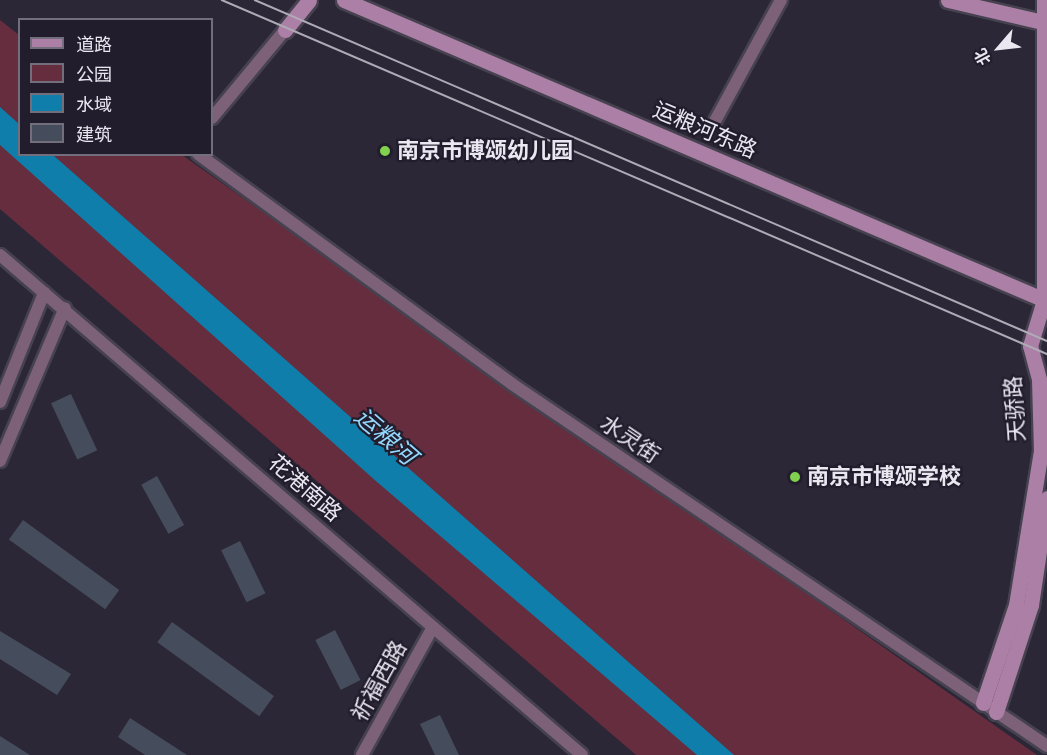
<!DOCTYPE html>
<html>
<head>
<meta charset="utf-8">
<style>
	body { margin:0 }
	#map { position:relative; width:1047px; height:755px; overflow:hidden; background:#2b2736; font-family:Signika,"Noto Sans SC",sans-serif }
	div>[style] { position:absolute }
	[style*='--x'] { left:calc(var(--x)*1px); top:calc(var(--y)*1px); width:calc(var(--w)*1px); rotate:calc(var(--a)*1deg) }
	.green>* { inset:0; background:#652d3d }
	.water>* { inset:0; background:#107eab }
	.building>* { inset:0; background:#454c5c; transform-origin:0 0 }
	.roads { filter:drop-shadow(2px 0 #464250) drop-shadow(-2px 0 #464250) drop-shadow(0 2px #464250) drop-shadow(0 -2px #464250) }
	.street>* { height:12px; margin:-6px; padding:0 6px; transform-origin:6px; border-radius:6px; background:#7d6179 }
	.secondary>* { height:15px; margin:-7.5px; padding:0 7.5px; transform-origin:7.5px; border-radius:7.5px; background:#ac7fa6 }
	.tram>* { height:1.5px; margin:-0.75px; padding:0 0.75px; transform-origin:0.75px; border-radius:0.75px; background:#aeaab6 }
	.dots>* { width:16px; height:16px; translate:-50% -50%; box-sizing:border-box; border:3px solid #221d2c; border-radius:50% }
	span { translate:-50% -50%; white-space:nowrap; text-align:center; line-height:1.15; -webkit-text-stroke:4.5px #221d2c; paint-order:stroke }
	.street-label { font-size:22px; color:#eae7f1 }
	.poi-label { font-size:22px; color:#eae7f1; font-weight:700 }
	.left { translate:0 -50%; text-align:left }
	.water-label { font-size:24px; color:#93d7fc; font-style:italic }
	.legend { position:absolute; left:18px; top:18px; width:195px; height:138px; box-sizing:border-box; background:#221d2c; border:2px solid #726e7b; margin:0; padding:8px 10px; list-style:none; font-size:18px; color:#eae7f1 }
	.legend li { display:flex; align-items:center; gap:12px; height:30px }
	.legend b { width:30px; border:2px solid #726e7b }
	.north { position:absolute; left:969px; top:18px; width:60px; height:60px; -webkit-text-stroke:4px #221d2c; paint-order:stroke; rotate:242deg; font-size:16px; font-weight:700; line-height:24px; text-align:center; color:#eae7f1 }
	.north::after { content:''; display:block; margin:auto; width:21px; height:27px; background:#eae7f1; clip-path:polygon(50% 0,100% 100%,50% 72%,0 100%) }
</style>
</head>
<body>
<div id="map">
	<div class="green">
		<i style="clip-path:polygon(0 20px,19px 35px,20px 154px,182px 155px,1037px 755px,636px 755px,0 209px)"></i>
	</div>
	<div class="water">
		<i style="clip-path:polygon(0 107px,19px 124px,20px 154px,53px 155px,734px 755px,697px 755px,377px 482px,0 145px)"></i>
	</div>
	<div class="building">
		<i style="left:71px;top:394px;width:62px;height:22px;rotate:65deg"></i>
		<i style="left:157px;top:476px;width:56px;height:18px;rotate:61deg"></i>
		<i style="left:23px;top:520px;width:119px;height:24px;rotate:36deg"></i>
		<i style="left:240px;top:541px;width:58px;height:21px;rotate:64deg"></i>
		<i style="left:172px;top:622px;width:126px;height:25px;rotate:36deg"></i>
		<i style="left:335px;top:630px;width:56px;height:22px;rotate:63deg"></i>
		<i style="clip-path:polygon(0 631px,71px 674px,57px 695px,0 659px)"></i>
		<i style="clip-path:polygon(440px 715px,459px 755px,435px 755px,420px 724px)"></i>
		<i style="clip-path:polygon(130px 718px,187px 755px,145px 755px,118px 737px)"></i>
		<i style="clip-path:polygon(0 736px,30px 755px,0 755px)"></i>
	</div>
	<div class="roads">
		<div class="street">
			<i style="--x:212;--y:118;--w:114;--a:-50.3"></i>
			<i style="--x:715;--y:121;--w:138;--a:-61.4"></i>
			<i style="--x:198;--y:154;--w:389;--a:36.2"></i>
			<i style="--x:512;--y:384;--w:646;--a:34.08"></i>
			<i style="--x:0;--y:255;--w:767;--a:40.67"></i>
			<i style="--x:0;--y:402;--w:118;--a:-68"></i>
			<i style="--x:0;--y:461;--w:166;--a:-67"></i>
			<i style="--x:362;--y:755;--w:146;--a:-61"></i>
		</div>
		<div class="secondary">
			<i style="--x:344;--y:0;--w:765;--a:23.18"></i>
			<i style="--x:948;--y:0;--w:102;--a:13.1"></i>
			<i style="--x:285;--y:30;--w:38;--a:-51"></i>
			<i style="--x:983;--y:703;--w:103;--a:-71.4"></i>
			<i style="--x:1016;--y:605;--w:156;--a:-80.8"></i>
			<i style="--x:1041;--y:451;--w:72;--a:-91.6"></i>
			<i style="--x:1039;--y:379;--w:34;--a:-105"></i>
			<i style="--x:1030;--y:346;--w:48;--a:-73.1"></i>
			<i style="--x:1044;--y:300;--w:300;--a:-90"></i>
			<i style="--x:996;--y:712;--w:113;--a:-71.9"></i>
			<i style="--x:1031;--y:605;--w:108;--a:-81.5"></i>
		</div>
	</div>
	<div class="tram">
		<i style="--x:222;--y:0;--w:898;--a:23.22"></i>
		<i style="--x:255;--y:0;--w:862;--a:23.29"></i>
	</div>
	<div class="dots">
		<i style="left:385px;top:151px;background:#81d050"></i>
		<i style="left:795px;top:477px;background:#81d050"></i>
	</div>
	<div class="street-label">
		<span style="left:705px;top:130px;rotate:23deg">运粮河东路</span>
		<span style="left:1015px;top:409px;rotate:-94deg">天骄路</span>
		<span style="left:630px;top:439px;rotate:34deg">水灵街</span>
		<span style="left:305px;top:488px;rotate:41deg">花港南路</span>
		<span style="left:379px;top:681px;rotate:-61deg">祈福西路</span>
	</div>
	<div class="poi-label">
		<span class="left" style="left:397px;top:151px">南京市博颂幼儿园</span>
		<span class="left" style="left:807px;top:477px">南京市博颂学校</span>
	</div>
	<div class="water-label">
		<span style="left:385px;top:437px;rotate:41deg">运粮河</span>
	</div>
	<ul class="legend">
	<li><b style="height:8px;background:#ac7fa6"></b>道路</li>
	<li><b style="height:16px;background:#652d3d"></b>公园</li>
	<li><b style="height:16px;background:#107eab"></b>水域</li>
	<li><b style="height:16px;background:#454c5c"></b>建筑</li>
	</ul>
	<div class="north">北</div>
</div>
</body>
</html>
